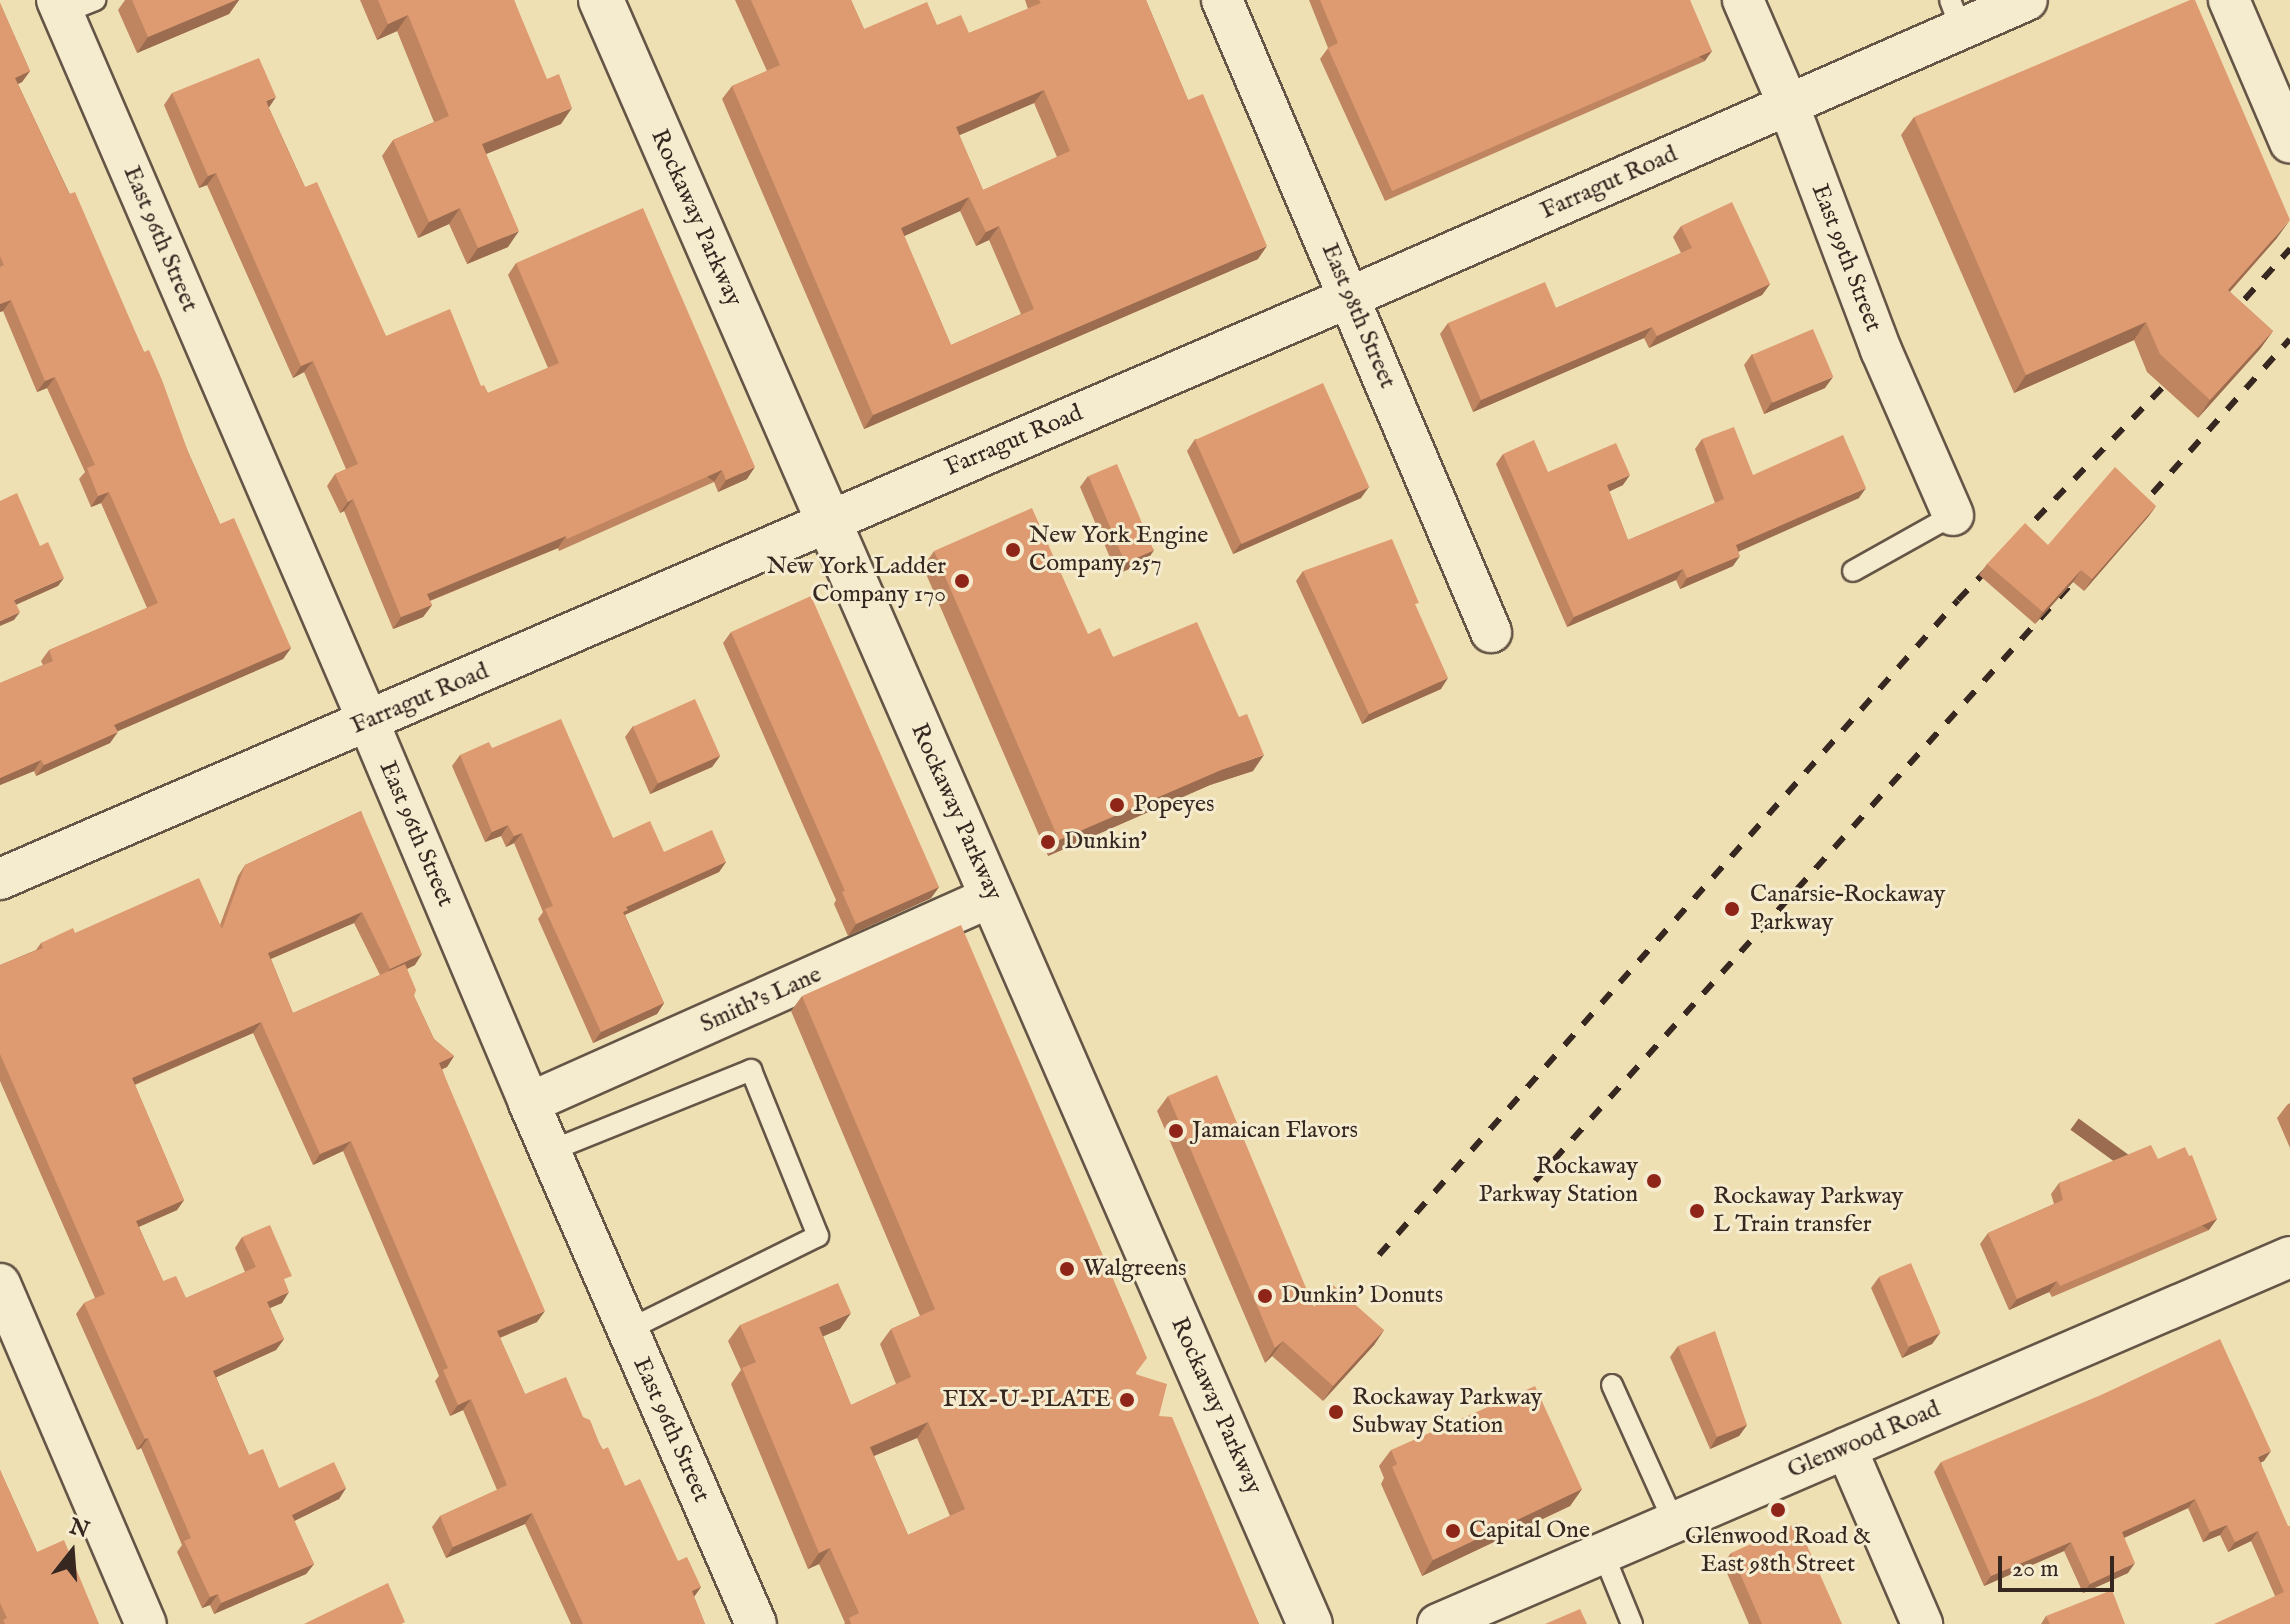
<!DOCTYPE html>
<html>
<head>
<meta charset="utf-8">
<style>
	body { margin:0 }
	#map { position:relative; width:2290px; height:1624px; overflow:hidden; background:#efe0b4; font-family:"IM FELL English",serif }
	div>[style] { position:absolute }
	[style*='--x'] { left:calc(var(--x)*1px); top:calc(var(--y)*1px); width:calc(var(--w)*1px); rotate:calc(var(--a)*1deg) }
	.roads { filter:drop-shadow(2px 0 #645546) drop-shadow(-2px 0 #645546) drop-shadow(0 2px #645546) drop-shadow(0 -2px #645546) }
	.lane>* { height:20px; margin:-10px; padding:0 10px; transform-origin:10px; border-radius:10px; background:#f5ebce }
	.street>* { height:40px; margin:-20px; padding:0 20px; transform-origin:20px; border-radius:20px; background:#f5ebce }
	.secondary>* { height:44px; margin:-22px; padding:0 22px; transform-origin:22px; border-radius:22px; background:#f5ebce }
	.rail>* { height:6px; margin-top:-3px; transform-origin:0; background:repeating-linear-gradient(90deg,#362721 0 14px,transparent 0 28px) }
	.wall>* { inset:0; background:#bf8561 }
	.shaded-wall>* { inset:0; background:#9b6c4f; transform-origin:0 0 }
	.building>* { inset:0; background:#de9b71; transform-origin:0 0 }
	.dots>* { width:22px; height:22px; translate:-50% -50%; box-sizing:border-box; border:4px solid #f5ebce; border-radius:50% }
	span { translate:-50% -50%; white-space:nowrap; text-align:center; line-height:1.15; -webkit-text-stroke:6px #f5ebce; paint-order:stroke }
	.street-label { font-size:24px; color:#362721 }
	.poi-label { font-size:24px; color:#362721 }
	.left { translate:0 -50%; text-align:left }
	.right { translate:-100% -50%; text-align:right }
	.north { position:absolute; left:32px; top:1512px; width:80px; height:80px; -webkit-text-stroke:6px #f5ebce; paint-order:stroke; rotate:17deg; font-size:22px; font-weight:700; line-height:32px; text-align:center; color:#362721 }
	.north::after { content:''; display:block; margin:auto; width:28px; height:36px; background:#362721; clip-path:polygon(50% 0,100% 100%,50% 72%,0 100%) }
	.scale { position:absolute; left:1998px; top:1556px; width:116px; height:36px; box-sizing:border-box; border:4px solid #362721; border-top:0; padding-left:10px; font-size:24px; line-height:28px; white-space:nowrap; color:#362721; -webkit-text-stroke:6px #f5ebce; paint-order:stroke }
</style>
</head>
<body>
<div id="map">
	<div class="roads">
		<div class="lane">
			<i style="--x:1950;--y:0;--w:31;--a:69"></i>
			<i style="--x:63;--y:13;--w:35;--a:-22"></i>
			<i style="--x:1853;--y:571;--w:115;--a:-29.2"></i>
			<i style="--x:550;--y:1151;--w:217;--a:-21.9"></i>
			<i style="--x:751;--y:1070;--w:179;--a:68"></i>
			<i style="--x:818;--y:1236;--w:212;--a:153.7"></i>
			<i style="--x:1612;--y:1385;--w:150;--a:65.7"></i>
			<i style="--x:1603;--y:1553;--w:77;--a:67.8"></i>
		</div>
		<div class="street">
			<i style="--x:57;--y:0;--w:785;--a:66.67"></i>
			<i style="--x:368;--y:721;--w:415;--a:67.1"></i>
			<i style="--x:529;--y:1103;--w:568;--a:66.46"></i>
			<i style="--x:1222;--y:0;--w:687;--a:66.94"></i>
			<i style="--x:1743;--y:0;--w:113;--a:66.6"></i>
			<i style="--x:1788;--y:104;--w:263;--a:69.3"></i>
			<i style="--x:1881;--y:350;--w:180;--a:66.4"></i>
			<i style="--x:2229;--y:0;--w:155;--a:66.8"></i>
			<i style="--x:0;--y:879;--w:1470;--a:-23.32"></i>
			<i style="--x:1350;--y:297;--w:739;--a:-23.69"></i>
			<i style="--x:529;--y:1103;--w:508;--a:-24.04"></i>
			<i style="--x:0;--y:1284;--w:370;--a:66.8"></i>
			<i style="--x:1846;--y:1448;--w:192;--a:66.6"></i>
			<i style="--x:1438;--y:1624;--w:928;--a:-23.3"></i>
		</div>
		<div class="secondary">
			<i style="--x:601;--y:0;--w:1772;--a:66.42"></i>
		</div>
	</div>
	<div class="rail">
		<i style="--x:2226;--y:320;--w:96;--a:-48"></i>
		<i style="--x:2134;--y:514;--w:234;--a:-48.3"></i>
		<i style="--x:1535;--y:1181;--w:828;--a:-48.08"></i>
		<i style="--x:1379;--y:1255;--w:874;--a:-48.52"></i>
		<i style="--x:1958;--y:600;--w:319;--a:-46.1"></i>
	</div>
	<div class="wall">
		<i style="clip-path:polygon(125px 0,239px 0,229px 14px,137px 53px,118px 10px)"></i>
		<i style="clip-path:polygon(360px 0,514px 0,561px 124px,486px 154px,508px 247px,467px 264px,449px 224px,418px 238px,382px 156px,393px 140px,434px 122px,397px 31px,377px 40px)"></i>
		<i style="clip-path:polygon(evenodd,735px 0,851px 0,864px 29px,937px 25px,969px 33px,1028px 9px,1025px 0,1146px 0,1188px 100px,1258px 259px,864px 429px,722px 99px,732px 86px,767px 71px,735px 0,1034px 103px,1057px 157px,983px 190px,959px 135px,1034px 103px,735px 0,960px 211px,976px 246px,989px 240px,1021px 314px,951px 345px,904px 236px,960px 211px)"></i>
		<i style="clip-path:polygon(1309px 0,1690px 0,1705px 61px,1385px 201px,1320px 59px,1328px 48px)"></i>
		<i style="clip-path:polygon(0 3px,30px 71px,22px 82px,18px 84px,144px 352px,220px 524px,291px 648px,283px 659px,117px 731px,110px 743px,36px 776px,34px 771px,0 785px,0 683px,43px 665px,41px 661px,49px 650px,147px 608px,101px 503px,91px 507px,79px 479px,85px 472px,47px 388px,37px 392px,3px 311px,0 312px)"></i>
		<i style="clip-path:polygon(172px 93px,269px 108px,305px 187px,386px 336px,481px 386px,488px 393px,548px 368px,508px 275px,516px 263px,747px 479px,718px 492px,714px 482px,559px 551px,558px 548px,430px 601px,432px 605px,423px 617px,393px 629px,344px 511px,340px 513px,327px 486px,335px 474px,346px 469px,304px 372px,293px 378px,207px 185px,199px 188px,164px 105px)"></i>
		<i style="clip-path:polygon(1914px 117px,2277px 238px,2230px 292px,2273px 331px,2260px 349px,2198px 418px,2147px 372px,2134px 340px,2014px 393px,1901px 135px)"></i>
		<i style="clip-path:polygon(1681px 226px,1770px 284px,1762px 295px,1649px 348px,1644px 338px,1473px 412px,1440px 334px,1448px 323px,1556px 308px,1681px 253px,1673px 237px)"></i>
		<i style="clip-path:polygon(1752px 354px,1825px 388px,1764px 414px,1744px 365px)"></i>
		<i style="clip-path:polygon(1195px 439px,1361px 498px,1233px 554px,1187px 451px)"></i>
		<i style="clip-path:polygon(1702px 439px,1753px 475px,1859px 498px,1738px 551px,1733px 566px,1680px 589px,1676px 580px,1567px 627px,1496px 464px,1503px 454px,1548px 472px,1623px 485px,1609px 491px,1628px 540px,1715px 503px,1695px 449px)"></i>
		<i style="clip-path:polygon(1088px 476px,1154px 550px,1146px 562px,1117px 574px,1080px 487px)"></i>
		<i style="clip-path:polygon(2156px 506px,2148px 517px,2084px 591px,2073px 582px,2035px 624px,1979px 575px,1987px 564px,2048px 545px)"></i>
		<i style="clip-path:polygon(934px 551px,1088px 634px,1113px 657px,1253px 771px,1210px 785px,1048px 856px,923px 567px)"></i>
		<i style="clip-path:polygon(1303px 571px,1416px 607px,1441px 689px,1362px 724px,1296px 581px)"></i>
		<i style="clip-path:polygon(731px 632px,939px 887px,931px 898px,848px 936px,834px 904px,836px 900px,723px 643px)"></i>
		<i style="clip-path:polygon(633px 726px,720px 756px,712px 767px,650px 794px,625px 737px)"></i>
		<i style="clip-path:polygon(492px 748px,613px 838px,664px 852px,726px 862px,719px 872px,625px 915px,664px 1003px,657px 1014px,593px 1043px,538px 919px,543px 912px,514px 843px,506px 847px,501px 836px,485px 842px,452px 766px,460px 755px)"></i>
		<i style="clip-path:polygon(evenodd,361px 811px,415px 965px,407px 969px,414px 996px,434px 1039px,454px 1056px,447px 1067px,442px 1069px,537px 1322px,500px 1338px,525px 1394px,583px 1417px,625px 1486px,678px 1561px,701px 1587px,694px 1597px,705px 1624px,571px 1624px,525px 1524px,446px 1558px,432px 1527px,440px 1516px,497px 1490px,463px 1410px,450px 1416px,435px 1381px,439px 1376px,343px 1151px,313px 1165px,253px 1033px,135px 1085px,184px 1200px,177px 1210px,139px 1227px,163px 1281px,186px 1298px,245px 1272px,235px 1248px,242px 1237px,286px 1285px,282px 1303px,270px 1308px,284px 1339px,276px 1350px,216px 1377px,249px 1455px,279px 1488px,346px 1488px,339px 1499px,294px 1521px,314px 1564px,306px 1574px,214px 1614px,210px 1605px,202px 1608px,177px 1552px,182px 1545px,141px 1448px,137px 1450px,76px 1314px,84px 1303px,95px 1298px,0 1081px,0 965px,36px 950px,41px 943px,75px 933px,220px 925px,238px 876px,245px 865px,361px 811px,354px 923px,380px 975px,293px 1013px,271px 959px,354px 923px)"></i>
		<i style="clip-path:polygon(evenodd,802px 996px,1136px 1374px,1159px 1416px,1259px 1624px,844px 1624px,845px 1623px,819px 1564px,808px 1569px,731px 1384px,741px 1370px,728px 1341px,740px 1325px,840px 1329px,823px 1336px,851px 1405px,896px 1384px,880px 1344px,891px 1329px,920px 1316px,791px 1011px,802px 996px,917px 1438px,950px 1516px,908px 1535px,874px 1456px,917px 1438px)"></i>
		<i style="clip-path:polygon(1168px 1096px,1314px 1307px,1384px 1330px,1374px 1345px,1323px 1401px,1272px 1356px,1265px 1363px,1157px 1111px)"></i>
		<i style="clip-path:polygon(2290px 1103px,2290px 1148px,2277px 1118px,2287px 1105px)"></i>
		<i style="clip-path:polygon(2158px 1159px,2209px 1230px,2052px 1297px,2049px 1292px,2009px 1310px,1980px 1244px,1988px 1233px,2054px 1204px,2051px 1194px,2059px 1183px)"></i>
		<i style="clip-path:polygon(1879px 1277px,1940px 1333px,1932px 1344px,1902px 1358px,1871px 1288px)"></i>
		<i style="clip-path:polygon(1678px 1346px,1747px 1425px,1739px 1436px,1710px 1449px,1670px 1357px)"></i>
		<i style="clip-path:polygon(1391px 1450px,1582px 1489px,1570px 1506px,1422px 1576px,1381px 1484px,1384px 1478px,1379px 1466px)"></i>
		<i style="clip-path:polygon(2264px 1461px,2261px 1462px,2290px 1624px,2275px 1596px,2251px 1541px,2228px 1552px,2220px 1535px,2203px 1542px,2188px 1508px,2124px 1538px,2128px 1573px,2083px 1593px,2064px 1551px,1984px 1586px,1934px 1472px,1941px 1462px)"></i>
		<i style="clip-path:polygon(0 1470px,37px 1552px,99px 1624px,0 1624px)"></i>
		<i style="clip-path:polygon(1731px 1553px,1842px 1624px,1749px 1624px,1723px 1564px)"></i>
		<i style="clip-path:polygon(2046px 1616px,2125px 1624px,2041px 1624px)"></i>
	</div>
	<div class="shaded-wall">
		<i style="clip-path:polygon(236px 0,239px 0,229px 14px,137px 53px,148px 37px)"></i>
		<i style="clip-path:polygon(408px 15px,397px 31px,377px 40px,388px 24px)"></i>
		<i style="left:1712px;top:51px;width:12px;height:349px;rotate:125deg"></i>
		<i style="clip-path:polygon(30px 71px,22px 82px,7px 89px,15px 78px)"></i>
		<i style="clip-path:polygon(1044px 90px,1034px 103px,946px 141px,956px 127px)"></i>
		<i style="clip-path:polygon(276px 97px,268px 109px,266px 101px)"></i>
		<i style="clip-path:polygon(572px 108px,561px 124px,471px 160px,482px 144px)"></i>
		<i style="clip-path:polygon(216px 173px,207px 185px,199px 188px,208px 176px)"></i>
		<i style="clip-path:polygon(969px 197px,960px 211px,891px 242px,901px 228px)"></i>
		<i style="clip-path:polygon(460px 208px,449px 224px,418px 238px,429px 222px)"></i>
		<i style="clip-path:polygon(2290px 220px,2277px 238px,2215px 308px,2228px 290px)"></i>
		<i style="clip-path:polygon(999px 226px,989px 240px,976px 246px,986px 232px)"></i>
		<i style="clip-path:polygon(519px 231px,508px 247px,467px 264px,478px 248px)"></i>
		<i style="clip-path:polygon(1267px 246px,1258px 259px,864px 429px,873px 415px)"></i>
		<i style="clip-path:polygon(1770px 284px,1762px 295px,1649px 348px,1657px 336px)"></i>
		<i style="clip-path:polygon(11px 300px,3px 311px,0 312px,0 304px)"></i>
		<i style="clip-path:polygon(2146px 322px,2134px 340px,2014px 393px,2026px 375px)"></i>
		<i style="clip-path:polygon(1652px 327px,1644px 338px,1473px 412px,1481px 400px)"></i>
		<i style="clip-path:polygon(2273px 331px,2260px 349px,2198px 418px,2210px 400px)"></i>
		<i style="clip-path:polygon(313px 361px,304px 372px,293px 378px,301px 366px)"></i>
		<i style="clip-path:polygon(55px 377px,47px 388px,37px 392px,45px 381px)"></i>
		<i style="clip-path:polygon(1833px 377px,1825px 388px,1764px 414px,1772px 402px)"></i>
		<i style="clip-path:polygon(755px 467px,747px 479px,718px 492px,726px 480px)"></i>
		<i style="left:722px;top:470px;width:14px;height:170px;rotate:124deg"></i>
		<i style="clip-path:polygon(1630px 475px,1623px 485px,1600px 496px,1607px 485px)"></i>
		<i style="clip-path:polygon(1369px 487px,1361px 498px,1233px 554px,1241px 543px)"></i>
		<i style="clip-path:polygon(1866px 488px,1859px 498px,1729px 556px,1736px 545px)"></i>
		<i style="clip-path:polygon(109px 492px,101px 503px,91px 507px,98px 496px)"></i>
		<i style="clip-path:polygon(353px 499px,344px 511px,340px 513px,348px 502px)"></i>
		<i style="clip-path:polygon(2156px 506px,2148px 517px,2084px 591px,2092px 579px)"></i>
		<i style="clip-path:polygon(566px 536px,558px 548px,419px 605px,427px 594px)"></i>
		<i style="clip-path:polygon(1154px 550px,1146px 562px,1117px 574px,1125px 563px)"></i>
		<i style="clip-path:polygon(1740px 556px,1733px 566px,1680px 589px,1687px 578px)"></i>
		<i style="clip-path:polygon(1683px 569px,1676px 580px,1567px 627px,1574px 617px)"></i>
		<i style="clip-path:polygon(2081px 570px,2073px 582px,2035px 624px,2043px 612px)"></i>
		<i style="clip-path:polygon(64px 578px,58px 586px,9px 608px,14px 600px)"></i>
		<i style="clip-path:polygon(432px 605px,423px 617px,393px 629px,401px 617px)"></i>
		<i style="clip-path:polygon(20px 612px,14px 620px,0 626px,0 621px)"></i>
		<i style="clip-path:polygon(291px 648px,283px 659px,107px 736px,114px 725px)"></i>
		<i style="clip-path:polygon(1448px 678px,1441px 689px,1362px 724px,1369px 714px)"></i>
		<i style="clip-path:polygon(118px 732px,110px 743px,36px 776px,44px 765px)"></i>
		<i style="clip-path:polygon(1264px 755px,1253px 771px,1210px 785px,1048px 856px,1059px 840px,1221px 770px)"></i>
		<i style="clip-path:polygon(720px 756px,712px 767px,650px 794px,658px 783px)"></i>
		<i style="clip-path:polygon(41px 760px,34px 771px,0 785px,0 778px)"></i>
		<i style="clip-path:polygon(508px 825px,501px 836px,485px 842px,492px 832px)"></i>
		<i style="clip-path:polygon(522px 833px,514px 843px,506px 847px,514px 836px)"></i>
		<i style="clip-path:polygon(726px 862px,719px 872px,624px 915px,616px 923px,626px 907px)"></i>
		<i style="clip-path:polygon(939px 887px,931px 898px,848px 936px,856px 924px)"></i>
		<i style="clip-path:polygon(362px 912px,354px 923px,261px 963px,268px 953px)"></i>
		<i style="clip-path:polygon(422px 954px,415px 965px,383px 980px,390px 969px)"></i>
		<i style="clip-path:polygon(664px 1003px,657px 1014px,593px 1043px,601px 1032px)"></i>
		<i style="clip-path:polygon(261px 1022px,253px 1033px,124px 1089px,132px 1078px)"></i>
		<i style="clip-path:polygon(454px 1056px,447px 1067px,432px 1074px,439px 1063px)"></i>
		<i style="clip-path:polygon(351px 1141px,343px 1151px,313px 1165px,320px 1154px)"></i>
		<i style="clip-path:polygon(184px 1200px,177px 1210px,129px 1231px,136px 1221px)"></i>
		<i style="left:2217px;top:1219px;width:14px;height:171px;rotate:126deg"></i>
		<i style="clip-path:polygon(2057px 1281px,2049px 1292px,2009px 1310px,2017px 1299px)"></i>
		<i style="clip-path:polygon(289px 1292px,282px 1303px,260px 1312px,267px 1302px)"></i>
		<i style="clip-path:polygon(545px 1311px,537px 1322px,489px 1342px,497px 1331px)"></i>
		<i style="clip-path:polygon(851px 1313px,840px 1329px,808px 1343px,819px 1327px)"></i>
		<i style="clip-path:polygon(1384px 1330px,1374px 1345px,1323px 1401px,1333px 1386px)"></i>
		<i style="clip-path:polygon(1940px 1333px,1932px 1344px,1902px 1358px,1910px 1346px)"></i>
		<i style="clip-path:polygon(284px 1339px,276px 1350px,206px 1382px,213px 1371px)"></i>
		<i style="clip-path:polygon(1283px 1341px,1272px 1356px,1265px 1363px,1275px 1348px)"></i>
		<i style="clip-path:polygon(471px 1399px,463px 1410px,450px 1416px,458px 1405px)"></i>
		<i style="clip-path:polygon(928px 1422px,917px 1438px,859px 1462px,870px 1447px)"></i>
		<i style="clip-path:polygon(1747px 1425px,1739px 1436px,1710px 1449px,1717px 1437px)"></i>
		<i style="clip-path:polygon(148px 1438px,141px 1448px,137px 1450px,145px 1439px)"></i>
		<i style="clip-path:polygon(2271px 1451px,2264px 1461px,2252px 1466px,2258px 1457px)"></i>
		<i style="clip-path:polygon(346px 1488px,339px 1499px,284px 1526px,292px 1515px)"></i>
		<i style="clip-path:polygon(1582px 1489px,1570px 1506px,1422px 1576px,1433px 1560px)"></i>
		<i style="clip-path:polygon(2195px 1499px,2188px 1508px,2115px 1542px,2122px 1532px)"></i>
		<i style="clip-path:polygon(532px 1513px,525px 1524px,446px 1558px,453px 1547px)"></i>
		<i style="clip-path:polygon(2227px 1525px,2220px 1535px,2203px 1542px,2210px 1532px)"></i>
		<i style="clip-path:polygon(2258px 1531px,2251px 1541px,2228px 1552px,2235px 1542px)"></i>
		<i style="clip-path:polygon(2071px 1542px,2064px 1551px,1984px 1586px,1991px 1576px)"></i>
		<i style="clip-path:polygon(830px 1548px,819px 1564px,808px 1569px,819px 1553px)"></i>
		<i style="clip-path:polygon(2135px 1563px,2128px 1573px,2083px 1593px,2090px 1584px)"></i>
		<i style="clip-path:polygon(314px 1564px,306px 1574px,214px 1614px,221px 1603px)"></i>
		<i style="clip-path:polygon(701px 1587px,693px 1598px,692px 1591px)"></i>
		<i style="clip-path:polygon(218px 1594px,210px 1605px,202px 1608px,210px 1597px)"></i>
	</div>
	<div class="building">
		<i style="clip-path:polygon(132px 0,236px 0,148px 37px)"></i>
		<i style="clip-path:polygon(378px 0,514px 0,547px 79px,559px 74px,572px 108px,482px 144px,519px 231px,478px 248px,460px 208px,429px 222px,393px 140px,449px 116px,408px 15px,388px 24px)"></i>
		<i style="clip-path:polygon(evenodd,751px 0,851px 0,864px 29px,927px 2px,937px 25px,961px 15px,969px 33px,1041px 3px,1039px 0,1146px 0,1188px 100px,1203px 94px,1267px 246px,873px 415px,732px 86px,780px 65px,751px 0,1044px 90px,1070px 151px,983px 190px,956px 127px,1044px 90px,751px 0,969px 197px,986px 232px,999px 226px,1034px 309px,951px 345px,901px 228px,969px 197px)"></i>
		<i style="clip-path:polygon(1320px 0,1690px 0,1712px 51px,1392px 191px,1328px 48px,1338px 43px)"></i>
		<i style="clip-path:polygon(2190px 0,2195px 0,2290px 220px,2228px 290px,2273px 331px,2210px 400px,2160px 354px,2146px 322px,2026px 375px,1914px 117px)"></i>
		<i style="clip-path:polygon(0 3px,30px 71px,15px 78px,69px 194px,75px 192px,144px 352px,149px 350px,162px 380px,190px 457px,220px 524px,234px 518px,291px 648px,114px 725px,118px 732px,44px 765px,41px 760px,0 778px,0 683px,53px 661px,49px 650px,158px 603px,109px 492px,98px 496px,87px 468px,95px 465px,55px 377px,45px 381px,11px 300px,0 304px,0 267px,4px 265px,0 256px)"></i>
		<i style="clip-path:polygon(259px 58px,276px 97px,266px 101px,284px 142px,305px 187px,317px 182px,386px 336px,450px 309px,481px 386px,484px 385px,488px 393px,559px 363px,516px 263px,643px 208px,755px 467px,726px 480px,722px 470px,567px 539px,566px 536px,427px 594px,432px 605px,401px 617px,353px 499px,348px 502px,335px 474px,358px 464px,313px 361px,301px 366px,216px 173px,208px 176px,172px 93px)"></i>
		<i style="clip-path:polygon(1732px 202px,1770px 284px,1657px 336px,1652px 327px,1481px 400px,1448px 323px,1545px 282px,1556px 308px,1692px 248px,1681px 226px)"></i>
		<i style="left:1813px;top:329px;width:52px;height:66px;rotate:67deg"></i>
		<i style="left:1323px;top:383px;width:114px;height:140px;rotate:66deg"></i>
		<i style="clip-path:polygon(1734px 427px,1753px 475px,1843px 435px,1866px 488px,1736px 545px,1740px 556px,1687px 578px,1683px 569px,1574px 617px,1503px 454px,1534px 440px,1548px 472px,1616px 443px,1630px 475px,1607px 485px,1628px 540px,1724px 499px,1702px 439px)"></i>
		<i style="left:1117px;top:464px;width:94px;height:31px;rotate:67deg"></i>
		<i style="clip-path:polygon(2115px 467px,2156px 506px,2092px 579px,2081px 570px,2043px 612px,1987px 564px,2025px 523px,2048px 545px)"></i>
		<i style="clip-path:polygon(17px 493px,40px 546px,48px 542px,64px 578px,14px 600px,20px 612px,0 621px,0 501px)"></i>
		<i style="clip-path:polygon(1032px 508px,1088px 634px,1100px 628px,1113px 657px,1197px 622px,1239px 717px,1247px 714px,1264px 755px,1221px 770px,1059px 840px,934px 551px)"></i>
		<i style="clip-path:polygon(1392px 539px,1419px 603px,1415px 604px,1448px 678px,1369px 714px,1303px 571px)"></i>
		<i style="clip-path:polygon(811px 596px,939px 887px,856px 924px,842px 892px,845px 891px,731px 632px)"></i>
		<i style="left:695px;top:699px;width:62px;height:68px;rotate:66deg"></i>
		<i style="clip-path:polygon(561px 719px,613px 838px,650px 821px,664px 852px,712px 830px,726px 862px,626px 907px,628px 910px,623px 912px,664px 1003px,601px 1032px,545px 909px,553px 906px,522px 833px,514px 836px,508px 825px,492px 832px,460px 755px,489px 742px,492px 748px)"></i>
		<i style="clip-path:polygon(361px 811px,422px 954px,390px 969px,362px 912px,268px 953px,293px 1013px,405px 964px,416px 990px,414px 996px,434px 1039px,454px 1056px,439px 1063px,545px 1311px,497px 1331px,525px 1394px,566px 1377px,583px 1417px,590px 1420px,602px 1450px,608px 1447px,625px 1486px,640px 1479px,678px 1561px,687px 1557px,701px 1587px,692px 1591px,705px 1624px,583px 1624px,532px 1513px,453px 1547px,440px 1516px,507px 1485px,471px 1399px,458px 1405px,443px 1370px,448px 1368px,351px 1141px,320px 1154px,261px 1022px,132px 1078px,184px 1200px,136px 1221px,163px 1281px,176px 1276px,186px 1298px,256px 1267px,242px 1237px,270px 1225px,292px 1276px,284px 1279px,289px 1292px,267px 1302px,284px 1339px,213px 1371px,249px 1455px,263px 1449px,279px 1488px,334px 1462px,346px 1488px,292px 1515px,314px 1564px,221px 1603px,218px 1594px,210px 1597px,184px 1541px,191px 1538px,148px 1438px,145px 1439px,84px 1303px,105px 1294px,0 1054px,0 965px,43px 948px,41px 943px,73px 928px,75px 933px,199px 878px,222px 929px,245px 865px)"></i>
		<i style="clip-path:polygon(evenodd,961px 925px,1147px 1358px,1135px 1374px,1167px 1384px,1159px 1416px,1172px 1417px,1259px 1624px,851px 1624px,849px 1618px,859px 1613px,830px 1548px,819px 1553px,742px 1368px,756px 1362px,740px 1325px,838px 1283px,851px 1313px,819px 1327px,851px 1405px,911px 1377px,891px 1329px,935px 1309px,802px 996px,961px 925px,928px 1422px,965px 1509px,908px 1535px,870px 1447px,928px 1422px)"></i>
		<i style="clip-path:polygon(1217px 1075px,1314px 1307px,1333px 1285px,1384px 1330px,1333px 1386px,1283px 1341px,1275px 1348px,1168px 1096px)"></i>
		<i style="clip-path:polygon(2151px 1145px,2158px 1159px,2185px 1147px,2189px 1156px,2192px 1155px,2217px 1219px,2060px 1286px,2057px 1281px,2017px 1299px,1988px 1233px,2063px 1200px,2059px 1183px)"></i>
		<i style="left:1911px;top:1263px;width:76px;height:35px;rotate:67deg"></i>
		<i style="clip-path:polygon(1715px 1331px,1747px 1425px,1717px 1437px,1678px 1346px)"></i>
		<i style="clip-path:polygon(2220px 1339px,2271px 1451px,2258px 1457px,2288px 1526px,2290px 1526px,2290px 1624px,2214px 1624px,2284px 1592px,2258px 1531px,2235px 1542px,2227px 1525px,2210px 1532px,2195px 1499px,2122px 1532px,2135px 1563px,2090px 1584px,2071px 1542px,1991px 1576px,1941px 1462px,2101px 1395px)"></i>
		<i style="clip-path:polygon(1535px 1386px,1582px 1489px,1433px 1560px,1392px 1467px,1397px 1464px,1391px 1450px)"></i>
		<i style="clip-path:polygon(0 1470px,37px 1552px,64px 1540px,99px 1624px,5px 1624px,3px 1620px,7px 1618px,0 1603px)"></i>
		<i style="clip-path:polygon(1797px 1523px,1842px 1624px,1762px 1624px,1731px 1553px)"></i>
		<i style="clip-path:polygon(388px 1583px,405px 1622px,401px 1624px,304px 1624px)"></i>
		<i style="clip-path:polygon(2112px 1590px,2125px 1624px,2050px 1624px,2046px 1616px)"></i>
		<i style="clip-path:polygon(1580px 1609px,1587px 1624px,1545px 1624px)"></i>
	</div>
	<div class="dots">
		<i style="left:1013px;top:550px;background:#8f2418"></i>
		<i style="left:962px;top:581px;background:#8f2418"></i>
		<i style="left:1117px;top:805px;background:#8f2418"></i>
		<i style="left:1048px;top:842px;background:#8f2418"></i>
		<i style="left:1732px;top:909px;background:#8f2418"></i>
		<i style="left:1176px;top:1131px;background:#8f2418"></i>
		<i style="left:1654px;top:1181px;background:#8f2418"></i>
		<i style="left:1697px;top:1211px;background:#8f2418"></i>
		<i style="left:1067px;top:1269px;background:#8f2418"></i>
		<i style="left:1265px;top:1296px;background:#8f2418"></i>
		<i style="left:1127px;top:1400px;background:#8f2418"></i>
		<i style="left:1336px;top:1412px;background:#8f2418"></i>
		<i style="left:1778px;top:1510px;background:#8f2418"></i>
		<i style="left:1453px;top:1531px;background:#8f2418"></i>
	</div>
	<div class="street-label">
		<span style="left:1609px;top:183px;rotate:-24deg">Farragut Road</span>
		<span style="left:696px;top:218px;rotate:66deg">Rockaway Parkway</span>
		<span style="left:160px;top:239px;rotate:67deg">East 96th Street</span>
		<span style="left:1846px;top:258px;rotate:69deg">East 99th Street</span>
		<span style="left:1358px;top:316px;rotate:67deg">East 98th Street</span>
		<span style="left:1014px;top:441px;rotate:-23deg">Farragut Road</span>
		<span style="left:420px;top:699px;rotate:-23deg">Farragut Road</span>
		<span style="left:956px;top:812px;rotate:66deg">Rockaway Parkway</span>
		<span style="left:416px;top:834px;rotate:67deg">East 96th Street</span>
		<span style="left:761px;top:1000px;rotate:-24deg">Smith's Lane</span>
		<span style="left:1216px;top:1406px;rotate:66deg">Rockaway Parkway</span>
		<span style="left:671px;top:1430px;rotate:66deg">East 96th Street</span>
		<span style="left:1864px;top:1440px;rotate:-23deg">Glenwood Road</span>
	</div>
	<div class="poi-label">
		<span class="left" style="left:1029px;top:550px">New York Engine<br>Company 257</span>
		<span class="right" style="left:946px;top:581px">New York Ladder<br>Company 170</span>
		<span class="left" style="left:1133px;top:805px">Popeyes</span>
		<span class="left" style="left:1064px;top:842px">Dunkin'</span>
		<span class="left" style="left:1750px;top:909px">Canarsie–Rockaway<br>Parkway</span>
		<span class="left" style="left:1192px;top:1131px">Jamaican Flavors</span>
		<span class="right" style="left:1638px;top:1181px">Rockaway<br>Parkway Station</span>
		<span class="left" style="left:1713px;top:1211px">Rockaway Parkway<br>L Train transfer</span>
		<span class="left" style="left:1083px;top:1269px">Walgreens</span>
		<span class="left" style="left:1281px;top:1296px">Dunkin' Donuts</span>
		<span class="left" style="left:1352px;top:1412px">Rockaway Parkway<br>Subway Station</span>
		<span class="right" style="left:1111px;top:1400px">FIX-U-PLATE</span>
		<span class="left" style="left:1469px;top:1531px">Capital One</span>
		<span style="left:1778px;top:1551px">Glenwood Road &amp;<br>East 98th Street</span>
	</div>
	<div class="north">N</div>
	<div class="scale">20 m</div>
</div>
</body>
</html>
